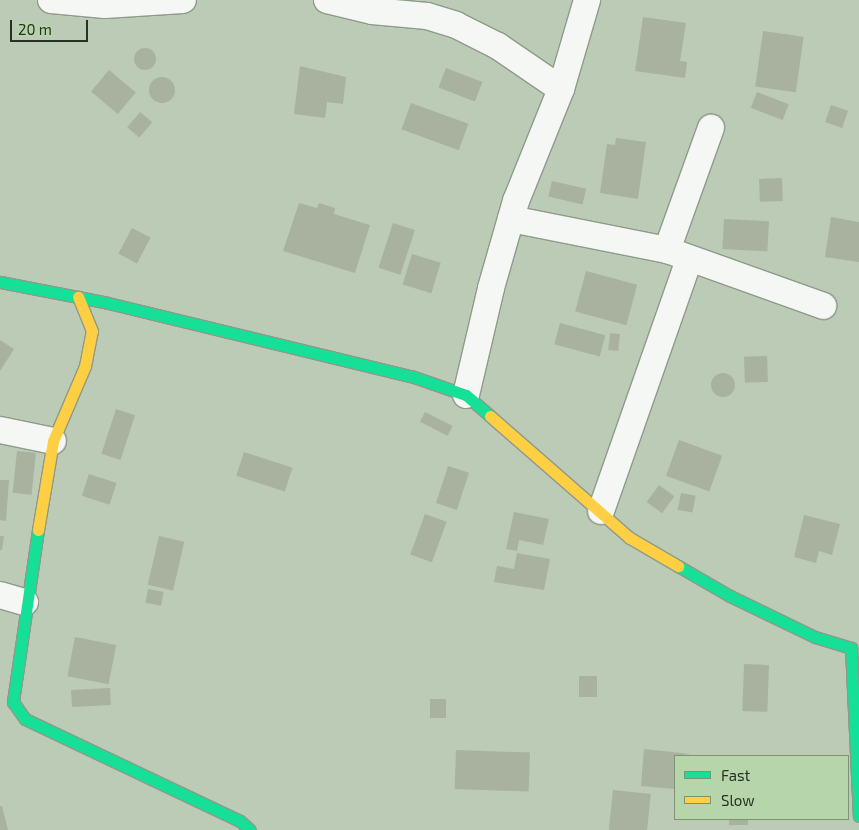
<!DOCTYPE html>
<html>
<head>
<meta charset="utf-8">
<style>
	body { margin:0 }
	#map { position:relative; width:859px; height:830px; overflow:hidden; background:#bbcbb5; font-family:"Exo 2",sans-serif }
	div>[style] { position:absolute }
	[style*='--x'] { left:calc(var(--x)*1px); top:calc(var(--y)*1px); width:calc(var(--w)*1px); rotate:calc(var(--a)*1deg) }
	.building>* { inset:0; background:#a9b29f; transform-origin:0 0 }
	.round { border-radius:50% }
	.roads { filter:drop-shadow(1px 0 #8e9a89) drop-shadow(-1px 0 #8e9a89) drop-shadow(0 1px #8e9a89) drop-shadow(0 -1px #8e9a89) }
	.street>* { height:26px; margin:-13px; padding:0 13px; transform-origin:13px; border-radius:13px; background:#f5f7f4 }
	.fast>* { height:11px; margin:-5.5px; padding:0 5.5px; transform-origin:5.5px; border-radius:5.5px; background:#16e098 }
	.slow>* { height:11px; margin:-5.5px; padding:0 5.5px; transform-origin:5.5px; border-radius:5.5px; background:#ffcf43 }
	span { translate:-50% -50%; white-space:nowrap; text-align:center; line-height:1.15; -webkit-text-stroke:4.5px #b7d5ab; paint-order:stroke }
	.legend { position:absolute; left:674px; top:755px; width:175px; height:65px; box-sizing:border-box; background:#b7d5ab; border:1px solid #7d9474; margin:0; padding:6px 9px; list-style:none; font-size:15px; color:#273222 }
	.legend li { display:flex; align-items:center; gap:10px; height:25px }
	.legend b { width:25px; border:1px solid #7d9474 }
	.scale { position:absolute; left:10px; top:20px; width:78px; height:22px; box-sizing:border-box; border:2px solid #273222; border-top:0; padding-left:6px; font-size:15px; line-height:18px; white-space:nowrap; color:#273222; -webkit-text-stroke:4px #b7d5ab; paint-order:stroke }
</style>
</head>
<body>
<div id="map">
	<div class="building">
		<i style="clip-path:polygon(643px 17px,686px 23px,680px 61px,687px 62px,685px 78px,635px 71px)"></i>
		<i style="left:763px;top:31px;width:41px;height:56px;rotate:8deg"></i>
		<i class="round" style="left:134px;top:48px;width:22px;height:22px"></i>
		<i style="clip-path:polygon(300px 66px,346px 77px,343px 104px,327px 102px,325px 118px,294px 114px)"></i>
		<i style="left:446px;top:68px;width:39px;height:21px;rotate:21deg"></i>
		<i style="left:109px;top:70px;width:35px;height:28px;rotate:40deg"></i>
		<i class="round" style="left:149px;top:77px;width:26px;height:26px"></i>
		<i style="left:757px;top:92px;width:34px;height:17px;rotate:21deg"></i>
		<i style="left:411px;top:103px;width:61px;height:28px;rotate:20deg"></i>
		<i style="left:831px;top:105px;width:18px;height:18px;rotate:19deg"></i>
		<i style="left:140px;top:112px;width:16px;height:20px;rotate:40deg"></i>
		<i style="clip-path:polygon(616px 138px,646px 142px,638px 199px,600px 193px,607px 144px,615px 145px)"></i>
		<i style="left:782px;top:178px;width:23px;height:23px;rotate:88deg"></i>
		<i style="left:552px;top:181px;width:35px;height:16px;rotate:13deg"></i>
		<i style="clip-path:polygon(299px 203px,317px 208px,319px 203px,335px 208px,334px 214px,370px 225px,355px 273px,283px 251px)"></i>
		<i style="clip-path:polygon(831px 217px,859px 222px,859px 262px,825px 257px)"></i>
		<i style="left:724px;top:219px;width:45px;height:30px;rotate:3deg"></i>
		<i style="left:393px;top:223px;width:23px;height:47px;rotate:18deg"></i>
		<i style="left:132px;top:228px;width:21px;height:29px;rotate:28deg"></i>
		<i style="left:412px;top:254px;width:30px;height:32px;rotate:17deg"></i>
		<i style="left:586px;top:271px;width:53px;height:42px;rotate:15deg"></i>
		<i style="left:560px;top:323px;width:47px;height:22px;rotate:15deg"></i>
		<i style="left:610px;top:333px;width:10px;height:17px;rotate:6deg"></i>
		<i style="clip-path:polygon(0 340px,14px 349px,0 371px)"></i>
		<i style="left:767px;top:356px;width:26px;height:23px;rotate:88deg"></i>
		<i class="round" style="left:711px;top:373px;width:24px;height:24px"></i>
		<i style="left:116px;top:409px;width:20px;height:47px;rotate:18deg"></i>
		<i style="left:425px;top:412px;width:31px;height:11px;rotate:27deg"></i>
		<i style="left:679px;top:440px;width:46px;height:38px;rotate:20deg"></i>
		<i style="left:17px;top:451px;width:19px;height:42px;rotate:6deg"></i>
		<i style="left:244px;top:452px;width:51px;height:25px;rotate:18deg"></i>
		<i style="left:448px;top:466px;width:22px;height:39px;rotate:18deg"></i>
		<i style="left:89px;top:474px;width:29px;height:23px;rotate:18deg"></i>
		<i style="clip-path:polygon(0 480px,9px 480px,6px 521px,0 520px)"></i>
		<i style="left:659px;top:485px;width:19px;height:21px;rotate:36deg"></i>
		<i style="left:681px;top:493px;width:15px;height:17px;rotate:11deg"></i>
		<i style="clip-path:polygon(514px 512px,549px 519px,543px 545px,519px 540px,517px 551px,506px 549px)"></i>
		<i style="left:425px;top:514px;width:23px;height:43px;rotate:20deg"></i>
		<i style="clip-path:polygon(804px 515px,840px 524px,832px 555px,819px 551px,816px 563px,794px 557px)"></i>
		<i style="clip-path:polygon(0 536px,4px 536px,2px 550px,0 550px)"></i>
		<i style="left:159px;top:536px;width:26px;height:50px;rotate:13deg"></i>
		<i style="clip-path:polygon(517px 553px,550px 559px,544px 590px,494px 582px,497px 566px,514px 569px)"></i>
		<i style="left:148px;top:589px;width:16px;height:14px;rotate:11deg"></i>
		<i style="left:75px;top:637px;width:42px;height:40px;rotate:11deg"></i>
		<i style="left:744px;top:664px;width:25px;height:47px;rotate:2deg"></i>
		<i style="left:579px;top:676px;width:18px;height:21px"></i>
		<i style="left:110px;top:688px;width:17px;height:39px;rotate:87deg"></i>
		<i style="left:430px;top:699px;width:16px;height:19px"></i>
		<i style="clip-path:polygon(644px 749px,691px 754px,675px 756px,675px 789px,641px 786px)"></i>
		<i style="left:456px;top:750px;width:74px;height:39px;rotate:2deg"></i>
		<i style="left:613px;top:790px;width:38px;height:40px;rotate:6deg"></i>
		<i style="clip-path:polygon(0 806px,2px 806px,8px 830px,0 830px)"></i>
		<i style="left:729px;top:819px;width:19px;height:6px"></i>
	</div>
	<div class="roads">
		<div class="street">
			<i style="--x:51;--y:0;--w:54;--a:5.3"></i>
			<i style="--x:105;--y:5;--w:78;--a:-3.7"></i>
			<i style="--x:327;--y:0;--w:46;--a:13.7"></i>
			<i style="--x:372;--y:11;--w:55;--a:5.2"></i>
			<i style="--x:427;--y:16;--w:30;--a:17"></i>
			<i style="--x:456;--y:25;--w:47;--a:26.6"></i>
			<i style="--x:498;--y:46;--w:76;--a:34.3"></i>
			<i style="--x:511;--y:219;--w:159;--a:11.2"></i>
			<i style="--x:667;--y:250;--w:166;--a:19.7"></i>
			<i style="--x:667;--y:250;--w:130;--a:-70.2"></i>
			<i style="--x:466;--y:395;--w:110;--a:-76.8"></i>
			<i style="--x:491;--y:288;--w:91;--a:-74"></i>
			<i style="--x:516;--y:201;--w:121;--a:-68.1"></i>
			<i style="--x:561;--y:89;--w:93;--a:-73.7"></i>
			<i style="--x:0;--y:430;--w:54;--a:11.7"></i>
			<i style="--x:601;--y:511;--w:266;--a:-70.7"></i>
			<i style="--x:0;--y:595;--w:26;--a:16"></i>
		</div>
		<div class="fast">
			<i style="--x:0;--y:282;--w:106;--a:10.9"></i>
			<i style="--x:104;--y:302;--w:316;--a:13.6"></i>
			<i style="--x:411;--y:376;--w:58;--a:19.1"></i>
			<i style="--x:466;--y:395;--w:32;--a:41"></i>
			<i style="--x:38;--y:530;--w:174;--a:98.3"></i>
			<i style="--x:13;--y:702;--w:21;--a:55"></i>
			<i style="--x:25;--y:719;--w:238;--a:25.4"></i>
			<i style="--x:240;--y:821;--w:13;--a:42"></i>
			<i style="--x:678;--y:566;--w:60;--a:30"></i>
			<i style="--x:730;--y:596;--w:94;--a:25.8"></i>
			<i style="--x:815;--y:637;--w:38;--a:17"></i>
			<i style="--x:851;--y:648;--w:168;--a:87.3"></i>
		</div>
		<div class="slow">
			<i style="--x:490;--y:416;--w:186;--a:41.1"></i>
			<i style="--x:630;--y:538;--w:56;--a:30.3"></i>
			<i style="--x:38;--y:530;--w:90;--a:-80.4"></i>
			<i style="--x:53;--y:441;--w:82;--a:-66.9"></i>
			<i style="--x:85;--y:366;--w:36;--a:-79"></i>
			<i style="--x:92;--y:331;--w:37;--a:-112"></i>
		</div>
	</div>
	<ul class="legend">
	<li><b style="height:6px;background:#16e098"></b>Fast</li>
	<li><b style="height:6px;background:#ffcf43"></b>Slow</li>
	</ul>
	<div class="scale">20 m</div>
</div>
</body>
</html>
